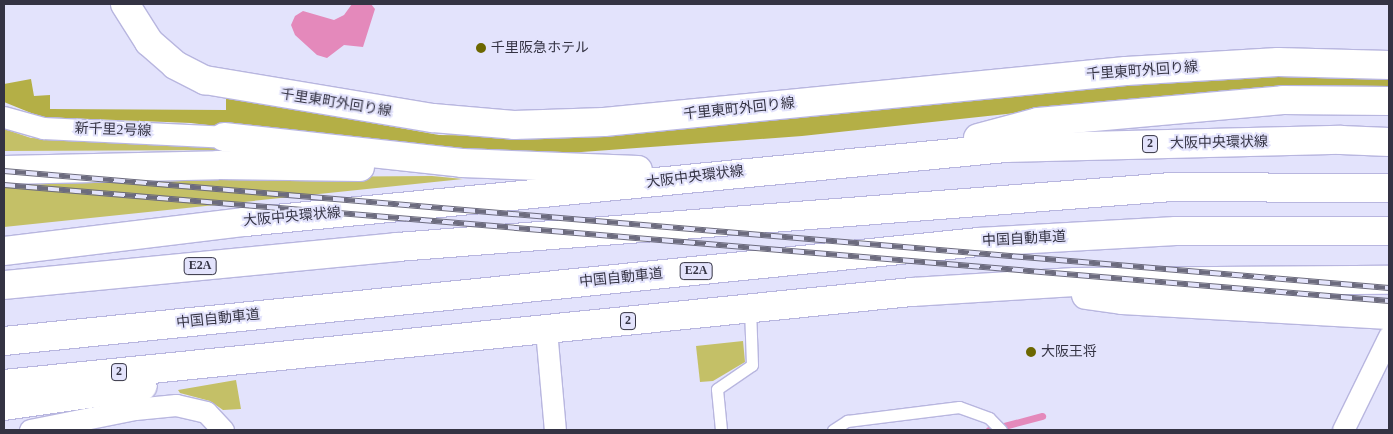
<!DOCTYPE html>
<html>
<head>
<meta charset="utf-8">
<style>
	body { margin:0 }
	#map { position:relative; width:1393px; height:434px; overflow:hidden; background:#e3e3fc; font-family:"Times New Roman","Noto Sans JP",serif }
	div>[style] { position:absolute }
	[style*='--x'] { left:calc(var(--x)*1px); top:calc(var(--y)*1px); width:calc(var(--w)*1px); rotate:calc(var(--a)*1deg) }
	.green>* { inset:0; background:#c4c067 }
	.forest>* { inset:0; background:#b4af46 }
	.water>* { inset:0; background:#e489bb }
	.stream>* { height:7px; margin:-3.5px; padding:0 3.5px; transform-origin:3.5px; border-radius:3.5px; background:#e489bb }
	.roads { filter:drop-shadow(1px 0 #b8b6df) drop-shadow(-1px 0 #b8b6df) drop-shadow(0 1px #b8b6df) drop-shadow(0 -1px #b8b6df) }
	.lane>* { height:11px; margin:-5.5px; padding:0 5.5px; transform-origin:5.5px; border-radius:5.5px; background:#fff }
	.street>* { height:21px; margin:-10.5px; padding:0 10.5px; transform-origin:10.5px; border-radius:10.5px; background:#fff }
	.secondary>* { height:28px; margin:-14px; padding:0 14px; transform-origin:14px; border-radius:14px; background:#fff }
	.primary>* { height:28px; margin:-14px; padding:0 14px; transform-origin:14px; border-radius:14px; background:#fff }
	.highway>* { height:28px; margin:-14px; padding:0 14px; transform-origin:14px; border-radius:14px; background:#fff }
	.rail>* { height:5.5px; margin-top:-2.75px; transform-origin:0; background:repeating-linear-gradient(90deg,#e3e3fc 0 11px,#6c6b7e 0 22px); box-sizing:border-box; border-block:1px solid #6c6b7e }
	.dots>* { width:14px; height:14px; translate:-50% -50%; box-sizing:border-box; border:2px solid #e3e3fc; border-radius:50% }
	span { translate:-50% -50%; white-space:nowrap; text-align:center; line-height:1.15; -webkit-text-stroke:4px #e3e3fc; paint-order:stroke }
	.shield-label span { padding:1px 4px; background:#e3e3fc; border:1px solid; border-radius:4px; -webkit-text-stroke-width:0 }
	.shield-label { font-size:12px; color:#343343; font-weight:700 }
	.poi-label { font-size:14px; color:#343343 }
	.left { translate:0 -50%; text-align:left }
	.street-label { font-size:14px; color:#343343 }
	.frame { position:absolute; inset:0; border:5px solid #343343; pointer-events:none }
</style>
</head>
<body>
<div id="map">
	<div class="green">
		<i style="clip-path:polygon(4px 129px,31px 138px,217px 145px,223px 150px,4px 151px)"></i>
		<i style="clip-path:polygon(432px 176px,463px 179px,4px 227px,4px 179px)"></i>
		<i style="clip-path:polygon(743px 341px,745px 362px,713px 381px,700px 382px,696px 346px)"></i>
		<i style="clip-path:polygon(236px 380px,241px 409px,223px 410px,210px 401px,180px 393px,178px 390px)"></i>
	</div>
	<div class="forest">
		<i style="clip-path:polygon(1252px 74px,1389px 75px,1389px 91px,1071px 107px,802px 136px,554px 154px,437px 153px,191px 123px,41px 117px,4px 102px,4px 84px,31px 79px,34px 96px,50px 95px,50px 109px,226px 110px,226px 97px,439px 135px,493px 136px)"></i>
	</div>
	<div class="water">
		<i style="clip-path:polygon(352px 4px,371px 4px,375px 9px,363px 47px,344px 45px,327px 58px,317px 55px,295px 35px,291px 25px,295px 16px,303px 11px,334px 20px,344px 15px)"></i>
	</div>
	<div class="stream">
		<i style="--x:989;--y:430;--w:55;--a:-14.8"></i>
	</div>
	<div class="roads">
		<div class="lane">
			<i style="--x:721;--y:430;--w:41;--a:-95.6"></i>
			<i style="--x:717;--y:389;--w:42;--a:-34.4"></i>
			<i style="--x:752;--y:365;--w:57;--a:-92"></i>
			<i style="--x:833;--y:430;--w:17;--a:-33"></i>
			<i style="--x:847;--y:421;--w:113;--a:-7.1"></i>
			<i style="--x:959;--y:407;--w:32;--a:20"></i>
			<i style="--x:989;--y:418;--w:17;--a:45"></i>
		</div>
		<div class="street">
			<i style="--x:4;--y:117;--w:41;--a:15.8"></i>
			<i style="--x:43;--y:128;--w:181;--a:2.8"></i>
			<i style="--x:546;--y:330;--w:100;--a:84.9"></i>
			<i style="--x:30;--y:430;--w:107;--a:-11.3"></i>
			<i style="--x:135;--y:409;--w:41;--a:-5.6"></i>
			<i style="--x:176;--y:405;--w:31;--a:13"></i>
			<i style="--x:206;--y:412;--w:25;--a:47"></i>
			<i style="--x:1343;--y:430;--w:105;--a:-63.9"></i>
		</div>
		<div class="secondary">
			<i style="--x:125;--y:4;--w:45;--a:57.7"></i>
			<i style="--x:149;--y:42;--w:35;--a:41"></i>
			<i style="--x:175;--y:65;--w:34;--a:27"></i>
			<i style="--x:205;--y:80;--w:231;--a:9.5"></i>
			<i style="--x:433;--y:118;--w:81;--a:4.9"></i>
			<i style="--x:514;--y:125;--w:90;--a:-1.9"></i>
			<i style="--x:604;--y:122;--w:524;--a:-5.58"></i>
			<i style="--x:1126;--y:71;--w:152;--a:-3.4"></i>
			<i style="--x:1278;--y:62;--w:111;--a:1.5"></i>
		</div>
		<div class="primary">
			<i style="--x:224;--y:137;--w:239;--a:6.2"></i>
			<i style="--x:462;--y:163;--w:176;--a:2.3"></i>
			<i style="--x:978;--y:138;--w:62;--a:-14.9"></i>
			<i style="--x:1038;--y:122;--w:246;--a:-5.1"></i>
			<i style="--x:1283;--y:100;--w:106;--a:0.5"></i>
			<i style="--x:4;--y:170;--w:214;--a:-1.3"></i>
			<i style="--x:218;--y:165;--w:142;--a:0.8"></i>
			<i style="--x:4;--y:251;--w:243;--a:-6.9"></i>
			<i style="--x:245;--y:222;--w:764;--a:-5.56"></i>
			<i style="--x:1005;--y:148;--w:336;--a:-1.4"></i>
			<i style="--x:1341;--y:140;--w:48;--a:2.4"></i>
			<i style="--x:1086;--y:295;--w:36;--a:8"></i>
			<i style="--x:1122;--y:300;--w:267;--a:3.2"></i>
			<i style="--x:4;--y:384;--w:913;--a:-5.79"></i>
			<i style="--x:912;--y:292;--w:163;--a:-3.5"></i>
			<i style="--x:1075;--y:282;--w:314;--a:-0.4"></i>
			<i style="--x:4;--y:406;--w:140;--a:-8.2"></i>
		</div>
		<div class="highway">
			<i style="--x:4;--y:285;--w:395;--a:-5.5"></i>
			<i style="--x:397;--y:247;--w:776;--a:-4.43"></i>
			<i style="--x:1171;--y:187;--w:218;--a:0.3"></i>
			<i style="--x:4;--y:341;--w:979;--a:-5.8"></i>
			<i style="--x:978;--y:242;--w:198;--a:-3.2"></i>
			<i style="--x:1176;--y:231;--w:213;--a:0"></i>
		</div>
	</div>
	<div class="rail">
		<i style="--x:4;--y:171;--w:1390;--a:4.83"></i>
		<i style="--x:4;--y:185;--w:1390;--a:4.79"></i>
	</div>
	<div class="dots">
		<i style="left:481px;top:48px;background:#6c6700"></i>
		<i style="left:1031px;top:352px;background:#6c6700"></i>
	</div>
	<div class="shield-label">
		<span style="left:1150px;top:144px">2</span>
		<span style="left:200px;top:266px">E2A</span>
		<span style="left:696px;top:271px">E2A</span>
		<span style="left:628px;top:321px">2</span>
		<span style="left:119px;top:372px">2</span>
	</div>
	<div class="poi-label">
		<span class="left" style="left:491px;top:48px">千里阪急ホテル</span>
		<span class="left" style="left:1041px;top:352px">大阪王将</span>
	</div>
	<div class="street-label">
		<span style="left:1142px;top:71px;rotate:-4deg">千里東町外回り線</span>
		<span style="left:336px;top:103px;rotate:9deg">千里東町外回り線</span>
		<span style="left:739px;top:109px;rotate:-6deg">千里東町外回り線</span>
		<span style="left:113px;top:130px;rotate:2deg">新千里2号線</span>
		<span style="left:1219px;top:143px;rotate:-1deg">大阪中央環状線</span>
		<span style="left:695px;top:177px;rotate:-7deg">大阪中央環状線</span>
		<span style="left:292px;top:217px;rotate:-5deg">大阪中央環状線</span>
		<span style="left:1024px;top:239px;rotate:-3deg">中国自動車道</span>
		<span style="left:621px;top:278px;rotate:-6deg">中国自動車道</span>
		<span style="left:218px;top:319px;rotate:-6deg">中国自動車道</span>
	</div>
	<div class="frame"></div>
</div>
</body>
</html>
